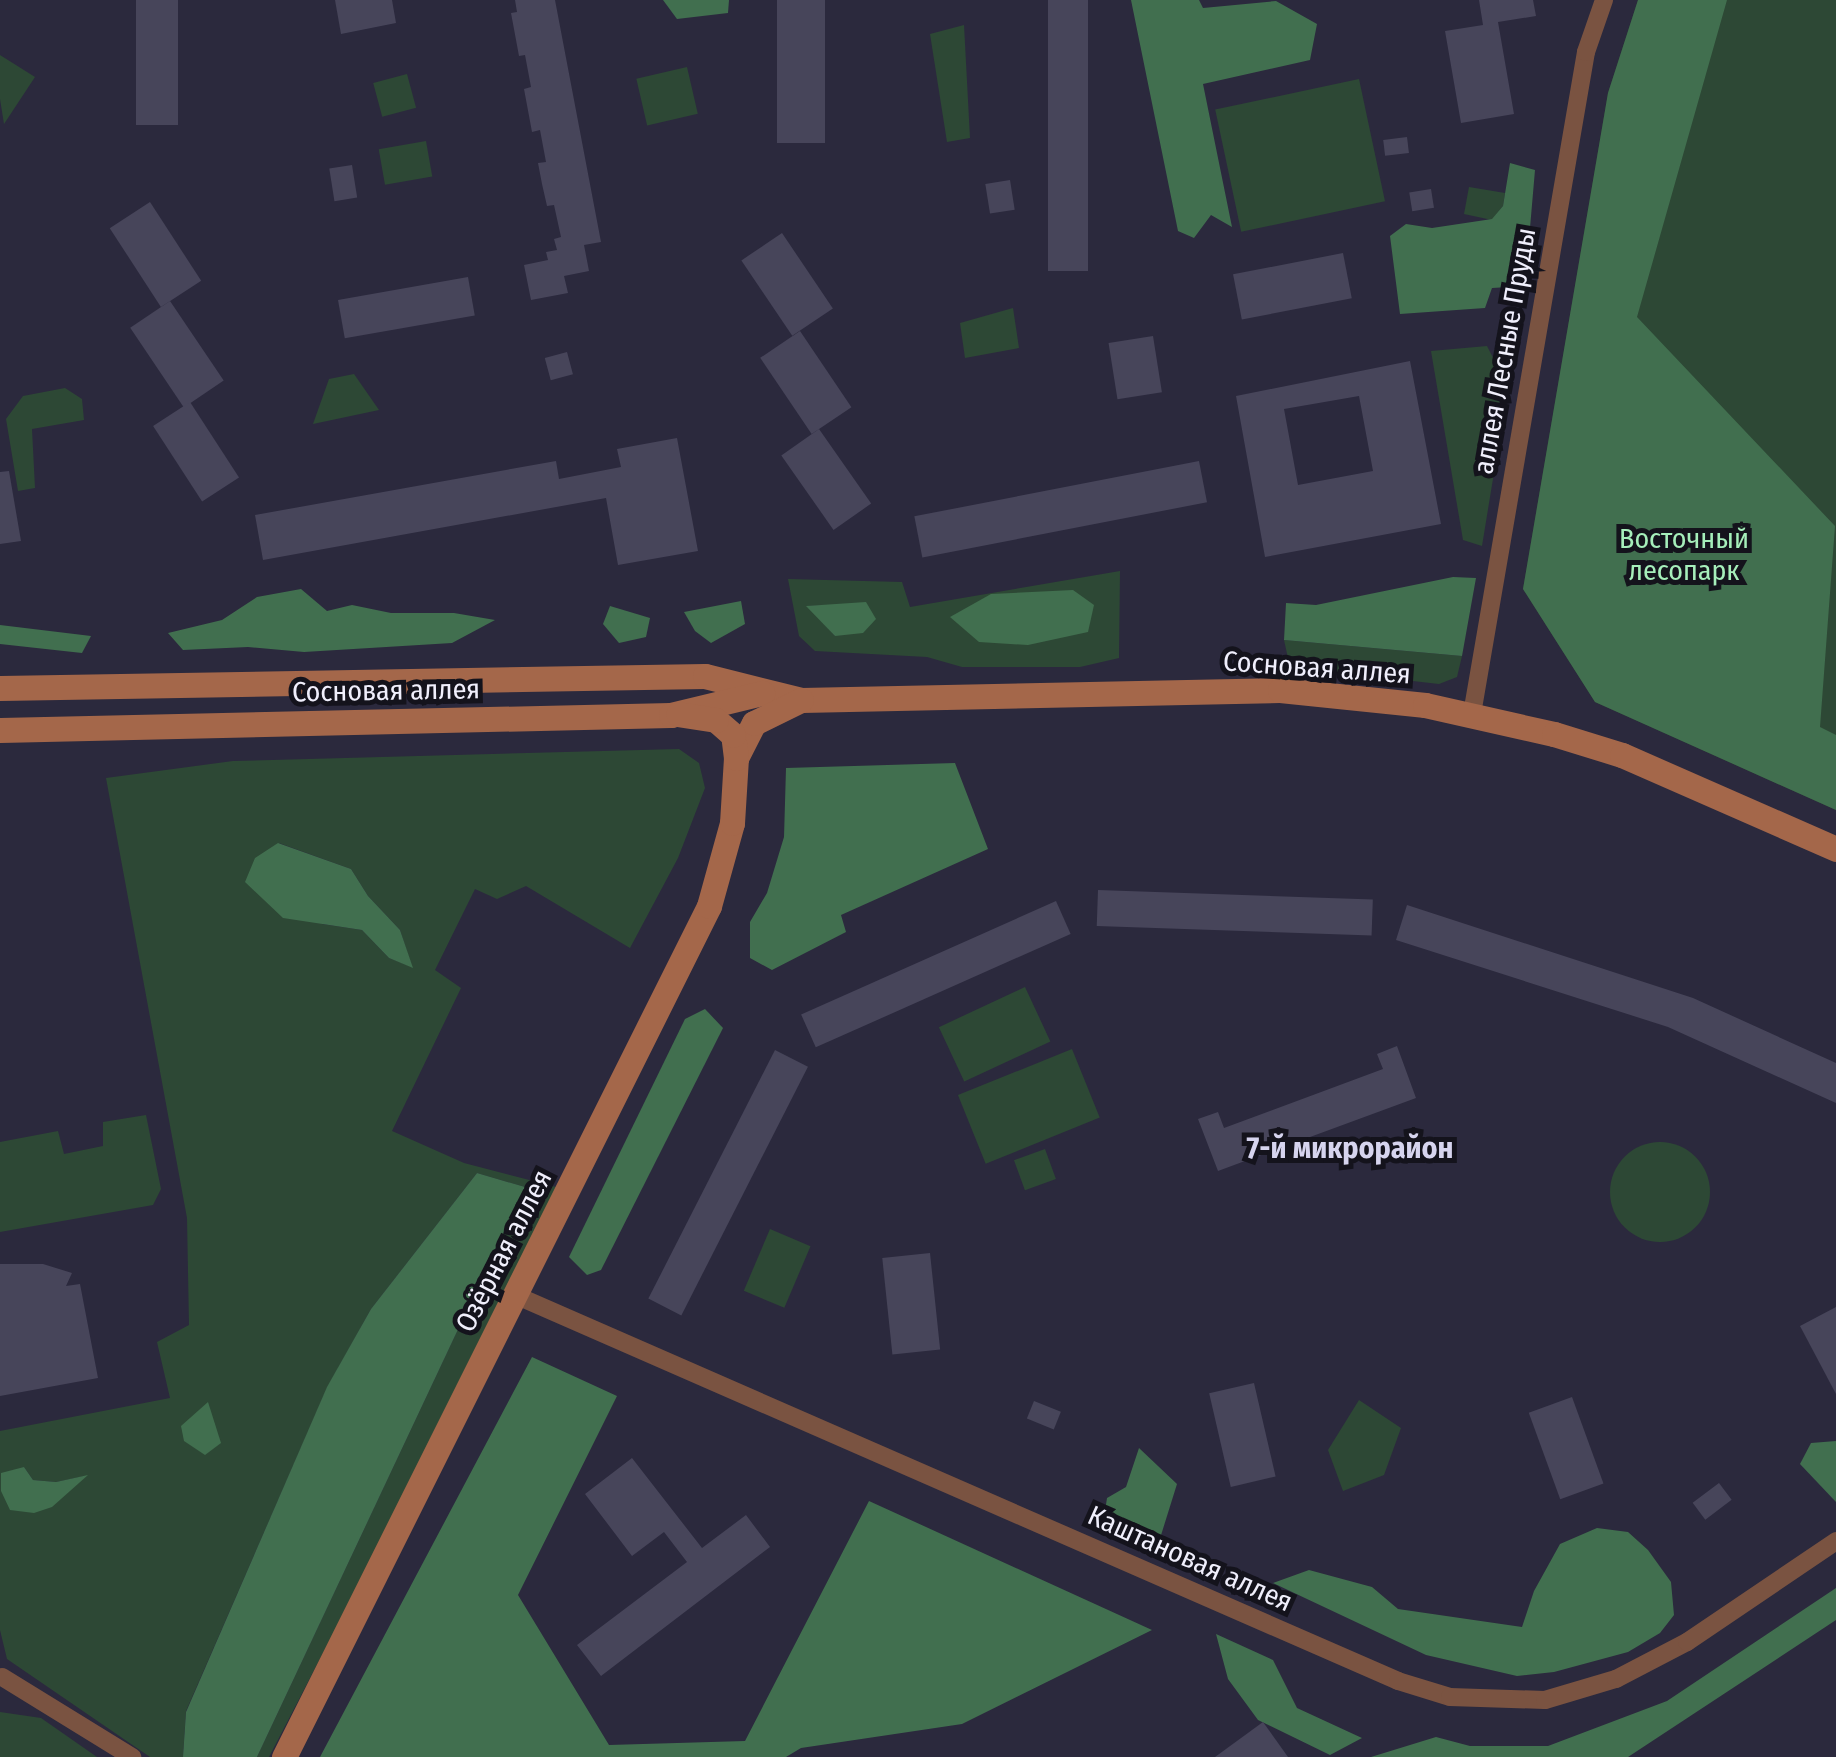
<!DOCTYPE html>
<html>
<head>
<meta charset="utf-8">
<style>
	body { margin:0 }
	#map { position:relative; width:1836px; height:1757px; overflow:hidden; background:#2b293d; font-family:"Fira Sans Condensed",sans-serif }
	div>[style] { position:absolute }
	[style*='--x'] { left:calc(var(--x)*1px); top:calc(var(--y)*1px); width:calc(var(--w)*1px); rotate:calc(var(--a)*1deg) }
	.green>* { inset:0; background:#2d4835; transform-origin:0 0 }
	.round { border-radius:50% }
	.forest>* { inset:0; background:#416f4f }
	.building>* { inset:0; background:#47455a; transform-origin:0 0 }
	.street>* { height:18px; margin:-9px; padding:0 9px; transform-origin:9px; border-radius:9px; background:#7a5341 }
	.secondary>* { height:25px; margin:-12.5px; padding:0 12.5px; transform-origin:12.5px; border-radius:12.5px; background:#a4674a }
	span { translate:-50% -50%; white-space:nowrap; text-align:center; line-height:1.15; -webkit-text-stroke:10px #14131c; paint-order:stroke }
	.street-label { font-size:28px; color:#f0effc }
	.park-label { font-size:28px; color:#a6efbb }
	.neighbourhood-label { font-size:30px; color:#d6d4ee; font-weight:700 }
</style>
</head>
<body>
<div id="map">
	<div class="green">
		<i style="clip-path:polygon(1638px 0,1836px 0,1836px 810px,1595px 702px,1523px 589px,1608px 93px)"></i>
		<i style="clip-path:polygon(964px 25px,970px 138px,947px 142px,930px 34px)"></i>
		<i style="clip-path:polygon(0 55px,35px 77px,4px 124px,0 99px)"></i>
		<i style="left:687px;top:67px;width:48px;height:52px;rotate:77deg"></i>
		<i style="left:407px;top:74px;width:35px;height:35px;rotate:75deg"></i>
		<i style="left:1359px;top:79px;width:125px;height:147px;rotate:78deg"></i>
		<i style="left:426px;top:141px;width:36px;height:48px;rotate:80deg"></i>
		<i style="clip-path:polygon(1469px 187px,1505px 193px,1503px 206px,1492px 220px,1464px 214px)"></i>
		<i style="clip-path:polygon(1013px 308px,1019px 348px,965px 358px,960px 323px)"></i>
		<i style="clip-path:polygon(1487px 346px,1508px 387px,1482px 546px,1463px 540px,1431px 351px)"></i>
		<i style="clip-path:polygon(354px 374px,379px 410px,313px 424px,329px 379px)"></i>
		<i style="clip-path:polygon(65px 388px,82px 399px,84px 420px,32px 429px,35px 488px,18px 491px,6px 419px,23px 396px)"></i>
		<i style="clip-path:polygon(evenodd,1120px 571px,1119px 658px,1080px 667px,962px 667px,927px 657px,815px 651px,799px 636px,788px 579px,902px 582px,910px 607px,1120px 571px,833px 605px,835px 636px,808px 606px,833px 605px)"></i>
		<i style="clip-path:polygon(1284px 640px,1462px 656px,1457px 677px,1439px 684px,1290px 667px)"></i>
		<i style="clip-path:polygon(evenodd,679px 749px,699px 763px,705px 788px,678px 858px,630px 948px,526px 886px,497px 899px,475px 889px,435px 970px,461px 988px,392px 1131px,464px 1163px,564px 1189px,269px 1757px,257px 1757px,525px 1187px,477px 1173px,371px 1309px,327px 1388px,186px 1711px,183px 1757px,150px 1757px,7px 1659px,0 1630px,0 1431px,170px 1398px,157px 1342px,189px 1325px,187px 1218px,106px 778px,233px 761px,679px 749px,279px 843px,351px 869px,368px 896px,400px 930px,412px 967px,389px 958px,362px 930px,322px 924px,279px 843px,679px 749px,24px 1467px,33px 1480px,56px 1482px,85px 1476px,10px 1510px,24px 1467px)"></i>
		<i style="left:1025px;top:987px;width:60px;height:95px;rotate:65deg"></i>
		<i style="left:1072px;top:1049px;width:74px;height:123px;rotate:68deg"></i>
		<i style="clip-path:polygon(146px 1115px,161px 1189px,153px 1205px,0 1232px,0 1142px,58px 1131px,64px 1154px,103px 1146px,103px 1122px)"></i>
		<i class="round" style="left:1610px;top:1142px;width:100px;height:100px"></i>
		<i style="left:1045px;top:1149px;width:32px;height:33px;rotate:70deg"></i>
		<i style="left:770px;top:1229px;width:44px;height:67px;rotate:23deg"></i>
		<i style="clip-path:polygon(1359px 1400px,1401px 1428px,1384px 1475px,1343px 1491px,1328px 1450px)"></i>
		<i style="clip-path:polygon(0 1712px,41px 1718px,97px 1757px,0 1757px)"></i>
	</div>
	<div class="forest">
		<i style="clip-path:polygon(663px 0,729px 0,728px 13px,677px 19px)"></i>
		<i style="clip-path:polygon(1131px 0,1199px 0,1203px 8px,1276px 1px,1317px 24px,1310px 60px,1203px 84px,1232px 227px,1211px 215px,1194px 238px,1178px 231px)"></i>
		<i style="clip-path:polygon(1638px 0,1727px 0,1637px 317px,1835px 526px,1820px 727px,1836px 735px,1836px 810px,1595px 702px,1523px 589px,1608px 93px)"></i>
		<i style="clip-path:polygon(1510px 163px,1535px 170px,1525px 286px,1492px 288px,1485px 308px,1400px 314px,1390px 236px,1406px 224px,1432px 228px,1492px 219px,1503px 206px)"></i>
		<i style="clip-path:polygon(1453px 577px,1476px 578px,1462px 656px,1284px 640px,1286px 603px,1316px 605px)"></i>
		<i style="clip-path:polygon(301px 589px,327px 611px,352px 605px,391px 613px,454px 613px,495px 620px,452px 643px,304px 652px,248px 647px,183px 650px,168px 633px,222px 620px,257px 597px)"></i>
		<i style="clip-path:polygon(1073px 590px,1094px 605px,1088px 632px,1028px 645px,979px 642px,950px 617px,991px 594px)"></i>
		<i style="clip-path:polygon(741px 601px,745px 624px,711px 643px,695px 631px,684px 612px)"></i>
		<i style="clip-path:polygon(866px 602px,876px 619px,863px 633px,835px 636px,806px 606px)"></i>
		<i style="clip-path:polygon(610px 606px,650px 618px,646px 637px,619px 643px,603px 624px)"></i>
		<i style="clip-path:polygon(0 625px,91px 636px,82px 653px,0 644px)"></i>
		<i style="clip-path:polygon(955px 763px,988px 849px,841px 915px,846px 932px,772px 970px,750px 958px,750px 922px,767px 893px,784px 837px,786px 768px)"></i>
		<i style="clip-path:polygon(278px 843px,351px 869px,368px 896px,400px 930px,413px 968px,389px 958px,362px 930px,283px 918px,245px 882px,255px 858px)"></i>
		<i style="clip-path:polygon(705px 1009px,723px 1028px,601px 1270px,587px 1275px,569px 1257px,685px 1019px)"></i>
		<i style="clip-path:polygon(477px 1173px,525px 1187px,257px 1757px,183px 1757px,186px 1712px,327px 1387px,371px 1309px)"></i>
		<i style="clip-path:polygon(532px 1357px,617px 1396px,518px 1595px,609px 1745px,745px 1741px,869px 1501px,1152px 1630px,962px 1724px,801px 1748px,786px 1757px,320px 1757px)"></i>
		<i style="clip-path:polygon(208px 1402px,221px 1443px,205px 1455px,184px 1441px,181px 1426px)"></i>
		<i style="clip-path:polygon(1836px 1441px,1836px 1502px,1800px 1464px,1811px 1443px)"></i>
		<i style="clip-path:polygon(1139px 1448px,1177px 1484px,1157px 1548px,1103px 1524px,1107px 1498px,1126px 1487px)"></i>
		<i style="clip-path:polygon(24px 1467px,33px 1480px,56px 1482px,88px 1475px,52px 1507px,34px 1513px,10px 1510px,1px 1491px,1px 1473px)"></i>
		<i style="clip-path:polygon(1597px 1528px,1628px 1532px,1648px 1550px,1671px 1582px,1674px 1615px,1660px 1633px,1628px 1652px,1554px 1672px,1517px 1676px,1426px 1655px,1273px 1583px,1309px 1570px,1372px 1587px,1398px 1609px,1522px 1627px,1534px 1591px,1560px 1544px)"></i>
		<i style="clip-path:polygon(1836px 1588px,1836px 1620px,1628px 1757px,1371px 1757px,1436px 1737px,1470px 1746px,1548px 1746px,1667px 1701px)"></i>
		<i style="clip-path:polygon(1216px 1634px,1273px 1660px,1297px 1708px,1362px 1738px,1330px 1755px,1258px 1720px,1228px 1679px)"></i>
	</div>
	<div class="building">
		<i style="left:136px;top:0;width:42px;height:125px"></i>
		<i style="clip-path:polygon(335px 0,392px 0,396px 23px,341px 34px)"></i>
		<i style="clip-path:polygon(515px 0,555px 0,601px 242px,584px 245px,589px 271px,564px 276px,568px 293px,531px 300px,524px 265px,548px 260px,546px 252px,557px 250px,554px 239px,561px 237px,554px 205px,547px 206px,542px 184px,538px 163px,546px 162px,540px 130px,532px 132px,524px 89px,531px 87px,525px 55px,519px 56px,511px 13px,517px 12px)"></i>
		<i style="left:777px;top:0;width:48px;height:143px"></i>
		<i style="left:1048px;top:0;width:40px;height:271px"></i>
		<i style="clip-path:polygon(1479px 0,1533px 0,1536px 16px,1498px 22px,1514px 114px,1461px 123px,1445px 31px,1483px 25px)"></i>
		<i style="left:1407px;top:137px;width:16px;height:24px;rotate:83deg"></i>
		<i style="left:352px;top:165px;width:33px;height:23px;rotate:81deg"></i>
		<i style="left:1010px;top:180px;width:30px;height:25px;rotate:81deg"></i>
		<i style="left:1431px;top:189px;width:19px;height:22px;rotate:81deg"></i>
		<i style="left:150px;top:202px;width:94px;height:48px;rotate:57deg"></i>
		<i style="left:782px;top:233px;width:91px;height:49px;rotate:56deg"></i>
		<i style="left:1343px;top:253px;width:46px;height:112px;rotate:79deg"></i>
		<i style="left:468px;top:277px;width:39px;height:132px;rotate:80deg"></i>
		<i style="left:170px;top:301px;width:96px;height:48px;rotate:56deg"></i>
		<i style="left:800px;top:331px;width:92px;height:48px;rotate:56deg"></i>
		<i style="left:1153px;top:336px;width:57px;height:45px;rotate:81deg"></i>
		<i style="left:567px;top:352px;width:23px;height:23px;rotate:75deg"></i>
		<i style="clip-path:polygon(evenodd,1410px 361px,1441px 524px,1265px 557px,1236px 396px,1410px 361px,1359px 396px,1373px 471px,1298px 485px,1284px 409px,1359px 396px)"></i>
		<i style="left:190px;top:402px;width:90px;height:44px;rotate:57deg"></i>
		<i style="left:819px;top:429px;width:91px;height:46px;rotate:55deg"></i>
		<i style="clip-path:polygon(677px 438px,698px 551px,618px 565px,606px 498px,263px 560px,255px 515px,556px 461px,559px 479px,621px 467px,617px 449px)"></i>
		<i style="left:1199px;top:461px;width:42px;height:290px;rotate:79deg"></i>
		<i style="clip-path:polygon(9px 471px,21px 541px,0 544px,0 472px)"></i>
		<i style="left:1098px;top:890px;width:275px;height:36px;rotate:2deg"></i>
		<i style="left:1056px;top:901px;width:36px;height:279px;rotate:66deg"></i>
		<i style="clip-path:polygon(1407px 905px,1693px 998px,1836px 1063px,1836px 1103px,1668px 1027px,1396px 940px)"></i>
		<i style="clip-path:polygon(1397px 1046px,1416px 1098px,1218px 1171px,1198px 1119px,1218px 1112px,1224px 1128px,1383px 1069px,1377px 1054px)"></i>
		<i style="left:775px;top:1050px;width:37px;height:279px;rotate:27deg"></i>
		<i style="left:930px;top:1253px;width:97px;height:48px;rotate:84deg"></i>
		<i style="clip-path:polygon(0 1264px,43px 1264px,72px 1273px,66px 1286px,80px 1284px,98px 1378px,0 1396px)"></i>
		<i style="clip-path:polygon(1836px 1307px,1836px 1394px,1800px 1326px)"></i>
		<i style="left:1254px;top:1383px;width:96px;height:46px;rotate:77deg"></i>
		<i style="left:1572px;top:1397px;width:92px;height:46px;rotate:70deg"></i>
		<i style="left:1034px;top:1401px;width:29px;height:19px;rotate:22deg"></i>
		<i style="clip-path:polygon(632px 1458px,702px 1548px,746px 1515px,770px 1547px,601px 1676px,577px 1645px,687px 1562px,664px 1532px,632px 1556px,585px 1494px)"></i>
		<i style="left:1719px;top:1483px;width:21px;height:33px;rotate:53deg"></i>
		<i style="clip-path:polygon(1263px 1722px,1288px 1757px,1215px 1757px)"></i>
	</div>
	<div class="street">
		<i style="--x:1472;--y:714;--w:672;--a:-80.23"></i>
		<i style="--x:1586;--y:52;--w:55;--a:-70.9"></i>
		<i style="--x:515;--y:1295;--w:964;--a:23.61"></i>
		<i style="--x:1398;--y:1681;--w:54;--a:17.1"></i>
		<i style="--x:1450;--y:1697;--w:95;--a:1.8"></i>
		<i style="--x:1545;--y:1700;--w:74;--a:-16.5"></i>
		<i style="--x:1616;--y:1679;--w:80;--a:-27.5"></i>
		<i style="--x:1687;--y:1642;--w:180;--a:-34.1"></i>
		<i style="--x:2;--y:1677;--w:153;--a:31.6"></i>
	</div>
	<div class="secondary">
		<i style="--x:0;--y:688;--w:705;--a:-0.98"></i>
		<i style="--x:705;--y:676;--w:99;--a:14"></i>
		<i style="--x:801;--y:700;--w:479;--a:-1.2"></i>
		<i style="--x:1280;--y:690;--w:146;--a:5.9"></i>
		<i style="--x:1425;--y:705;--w:132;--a:12.7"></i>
		<i style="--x:1554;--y:734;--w:71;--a:17.2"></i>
		<i style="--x:1622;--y:755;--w:234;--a:23.7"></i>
		<i style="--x:0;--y:730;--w:671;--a:-1.28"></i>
		<i style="--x:671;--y:715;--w:94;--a:-13.6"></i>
		<i style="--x:736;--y:758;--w:39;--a:-63"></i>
		<i style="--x:754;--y:723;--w:52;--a:-26.1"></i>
		<i style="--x:284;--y:1757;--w:951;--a:-63.46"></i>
		<i style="--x:709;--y:906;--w:86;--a:-74.5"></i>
		<i style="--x:732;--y:823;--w:65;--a:-86.5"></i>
		<i style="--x:736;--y:758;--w:23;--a:-97"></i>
		<i style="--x:733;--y:735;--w:23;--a:-139"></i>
		<i style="--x:716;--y:720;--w:38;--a:-171"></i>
	</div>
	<div class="street-label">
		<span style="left:1505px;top:351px;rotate:-80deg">аллея Лесные Пруды</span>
		<span style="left:1317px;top:668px;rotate:4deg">Сосновая аллея</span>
		<span style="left:386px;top:691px;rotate:-1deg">Сосновая аллея</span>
		<span style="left:504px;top:1251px;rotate:-63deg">Озёрная аллея</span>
		<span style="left:1190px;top:1559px;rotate:24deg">Каштановая аллея</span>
	</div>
	<div class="park-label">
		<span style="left:1684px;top:555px">Восточный<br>лесопарк</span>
	</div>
	<div class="neighbourhood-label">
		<span style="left:1350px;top:1148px">7-й микрорайон</span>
	</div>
</div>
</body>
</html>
